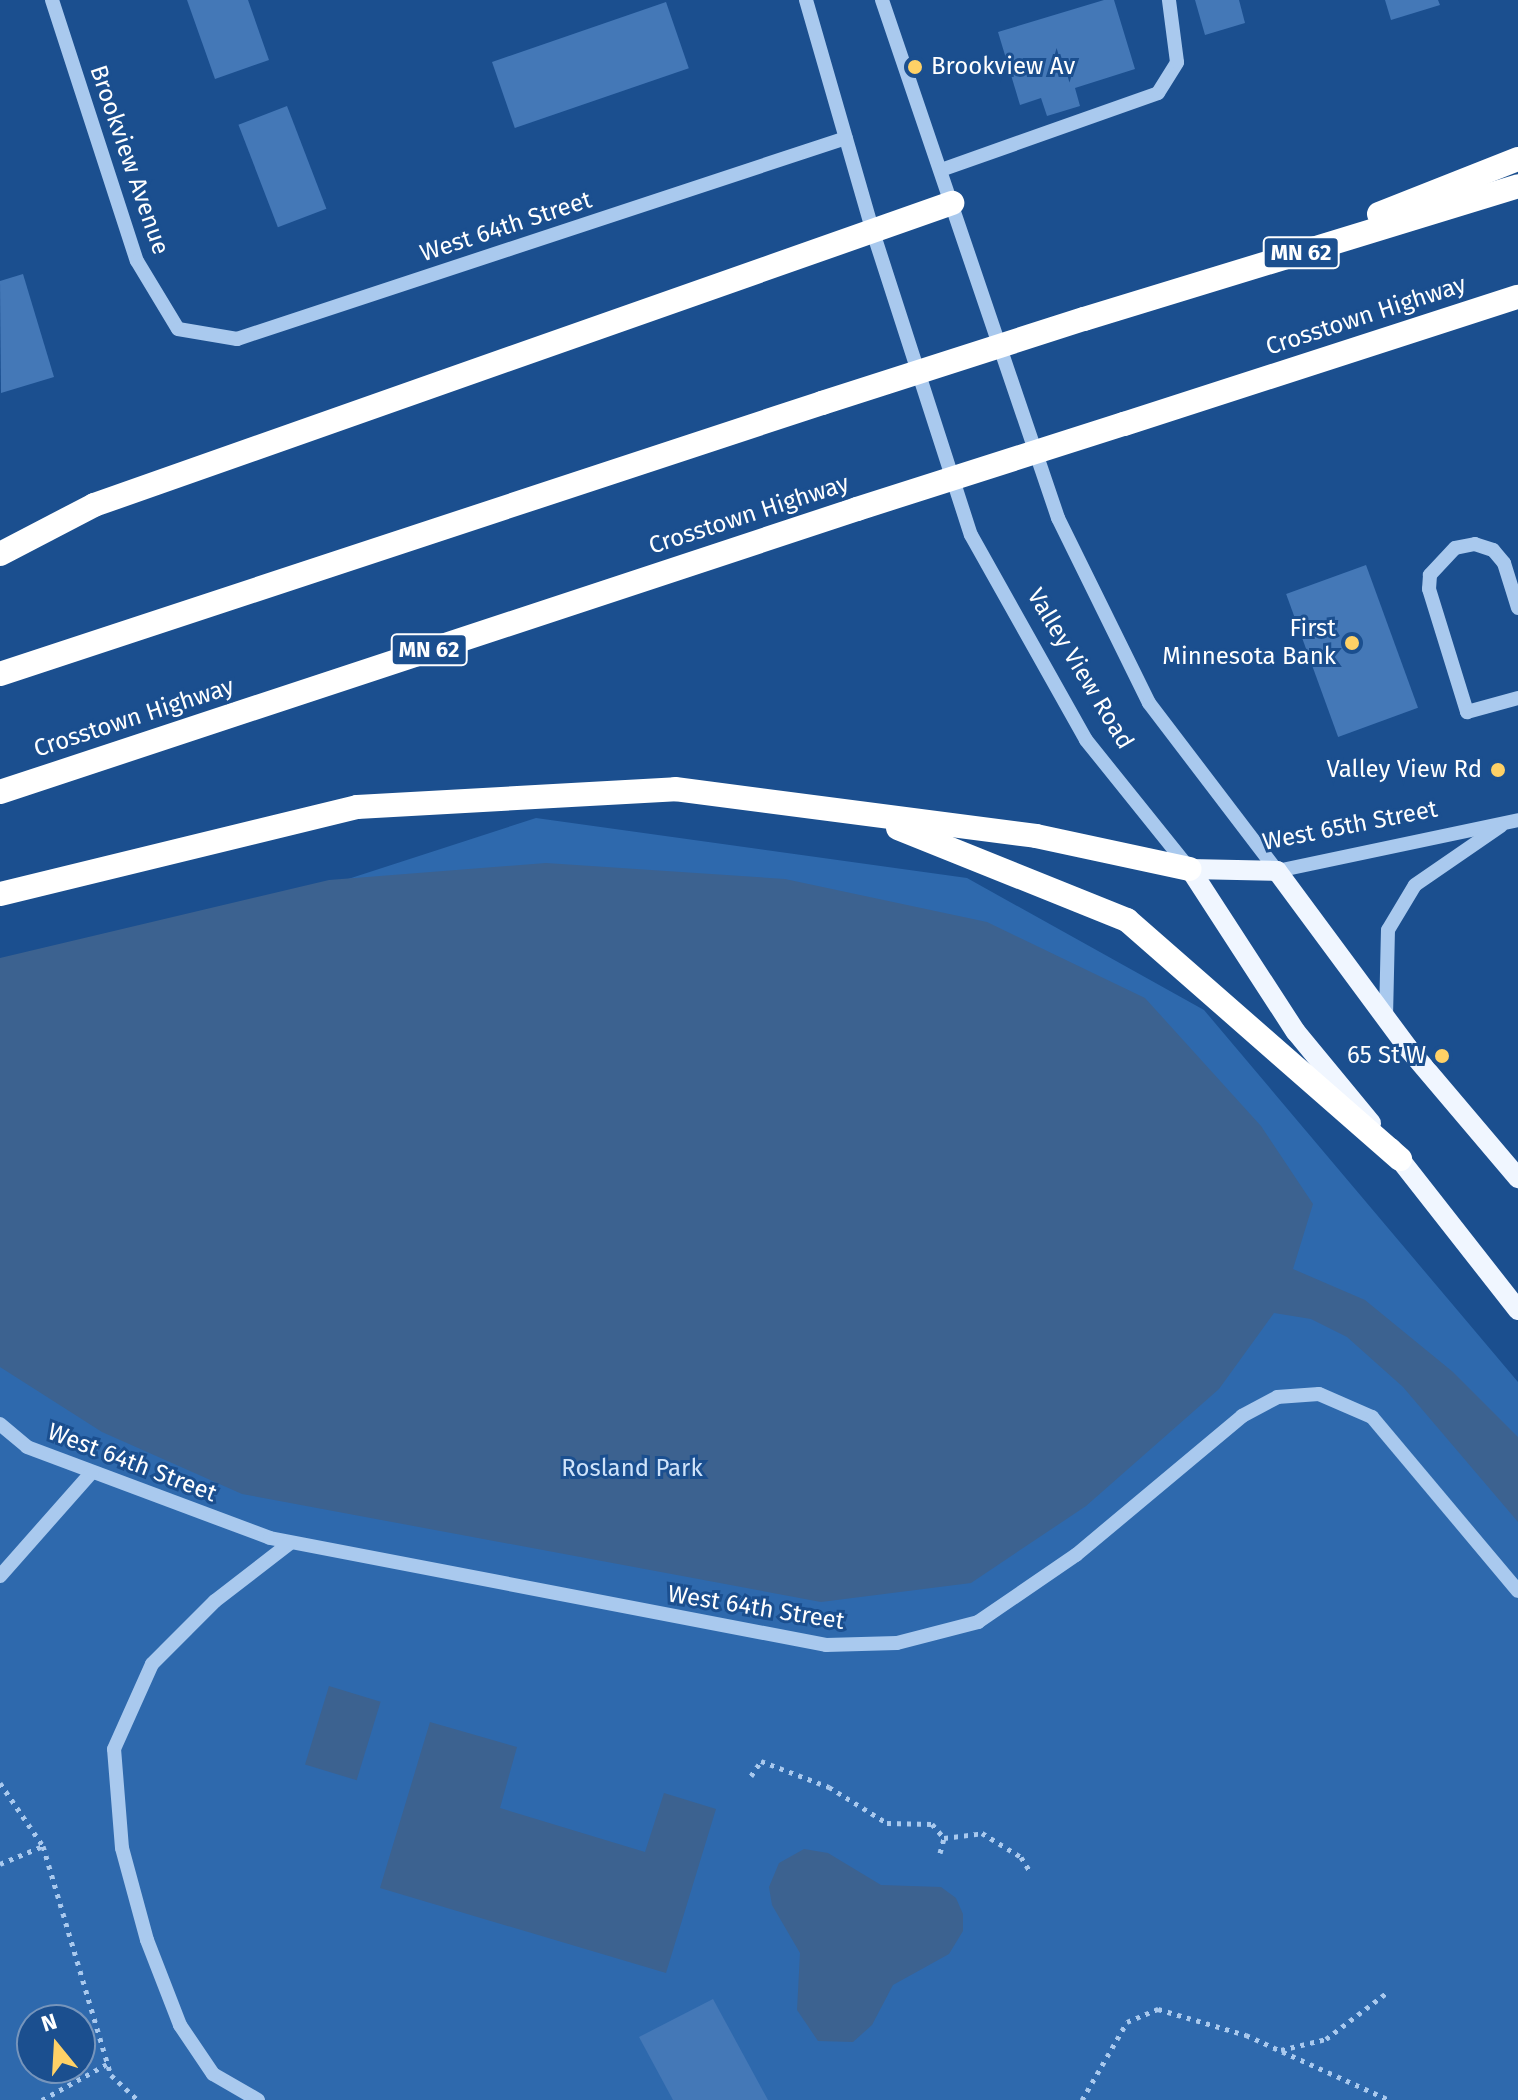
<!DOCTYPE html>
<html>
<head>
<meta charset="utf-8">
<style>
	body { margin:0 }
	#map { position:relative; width:1518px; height:2100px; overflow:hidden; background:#1b4f8f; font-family:"Fira Sans",sans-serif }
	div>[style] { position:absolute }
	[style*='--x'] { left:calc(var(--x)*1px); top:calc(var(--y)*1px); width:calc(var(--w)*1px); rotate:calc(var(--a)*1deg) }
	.green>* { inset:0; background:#2e69ad }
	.water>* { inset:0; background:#3c6290; transform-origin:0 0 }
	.building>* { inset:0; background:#4478b7; transform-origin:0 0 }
	.path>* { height:5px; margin-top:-2.5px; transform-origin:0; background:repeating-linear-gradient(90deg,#a9c9ee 0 4px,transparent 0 10px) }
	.minor>* { height:14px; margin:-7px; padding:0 7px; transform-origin:7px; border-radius:7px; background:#a9c9ee }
	.major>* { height:20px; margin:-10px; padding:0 10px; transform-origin:10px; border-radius:10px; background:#f0f6ff }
	.highway>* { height:24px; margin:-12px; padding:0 12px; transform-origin:12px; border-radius:12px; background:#fff }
	.highway-bridge>* { height:24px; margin:-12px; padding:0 12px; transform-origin:12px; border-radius:12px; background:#fff }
	.dots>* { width:22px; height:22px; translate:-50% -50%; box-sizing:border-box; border:4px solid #1b4f8f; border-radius:50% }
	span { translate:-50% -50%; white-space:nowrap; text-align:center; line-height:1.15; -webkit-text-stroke:6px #1b4f8f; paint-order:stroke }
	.shield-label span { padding:2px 6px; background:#1b4f8f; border:2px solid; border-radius:6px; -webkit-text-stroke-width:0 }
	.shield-label { font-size:22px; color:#fff; font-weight:700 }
	.poi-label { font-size:24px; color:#fff }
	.left { translate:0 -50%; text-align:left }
	.right { translate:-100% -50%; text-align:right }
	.street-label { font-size:24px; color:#fff }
	.park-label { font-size:24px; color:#cfe3fa }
	.north { position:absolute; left:16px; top:2004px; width:80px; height:80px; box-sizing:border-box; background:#1b4f8f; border:2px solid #7695bc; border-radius:50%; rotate:342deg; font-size:22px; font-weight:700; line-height:32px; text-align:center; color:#fff }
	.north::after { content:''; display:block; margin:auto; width:28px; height:36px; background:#ffd166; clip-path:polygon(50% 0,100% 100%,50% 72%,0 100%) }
</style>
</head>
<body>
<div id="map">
	<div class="green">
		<i style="clip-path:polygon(evenodd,536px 818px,967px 878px,1204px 1010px,1518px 1382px,1518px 2100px,0 2100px,0 992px,536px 818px,32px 2020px,80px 2020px,80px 2068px,32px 2068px,32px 2020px)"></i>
	</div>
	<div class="water">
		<i style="clip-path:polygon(546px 863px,785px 879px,987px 922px,1145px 998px,1261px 1126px,1313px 1204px,1293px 1269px,1365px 1300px,1453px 1372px,1518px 1437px,1518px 1522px,1403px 1387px,1347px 1337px,1311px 1319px,1274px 1313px,1219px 1389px,1086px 1506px,971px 1583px,821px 1602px,242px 1494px,102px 1432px,0 1367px,0 958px,329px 880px)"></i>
		<i style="left:329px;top:1686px;width:54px;height:82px;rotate:17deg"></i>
		<i style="clip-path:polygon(430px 1722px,517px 1747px,500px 1808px,645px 1852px,664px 1793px,716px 1809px,666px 1973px,380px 1888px)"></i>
		<i style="clip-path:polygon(804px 1849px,828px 1853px,881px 1885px,941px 1887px,956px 1898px,963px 1914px,963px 1931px,949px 1954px,893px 1985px,872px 2025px,853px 2042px,818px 2041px,797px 2010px,800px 1953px,772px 1905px,769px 1887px,779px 1863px)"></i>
	</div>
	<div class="building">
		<i style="clip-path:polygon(187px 0,248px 0,269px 60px,215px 79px)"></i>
		<i style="clip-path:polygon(1104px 0,1114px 0,1135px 69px,1075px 88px,1080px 106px,1047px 116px,1041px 98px,1020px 105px,998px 32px)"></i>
		<i style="clip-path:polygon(1195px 0,1239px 0,1245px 23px,1205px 35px)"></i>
		<i style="clip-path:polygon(1385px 0,1438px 0,1440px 5px,1391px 20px)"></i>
		<i style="left:666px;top:2px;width:70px;height:184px;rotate:71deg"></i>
		<i style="left:287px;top:106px;width:110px;height:52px;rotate:69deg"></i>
		<i style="clip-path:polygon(23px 274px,54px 377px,1px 393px,0 281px)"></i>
		<i style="left:1366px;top:565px;width:152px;height:85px;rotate:70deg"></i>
		<i style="clip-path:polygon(713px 1999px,768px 2100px,673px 2100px,639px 2037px)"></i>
	</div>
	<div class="path">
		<i style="--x:751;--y:1776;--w:18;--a:-56"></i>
		<i style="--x:761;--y:1761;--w:73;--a:20.9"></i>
		<i style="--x:829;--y:1787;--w:68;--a:31.8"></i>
		<i style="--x:887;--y:1823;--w:45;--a:1.3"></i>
		<i style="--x:932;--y:1824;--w:18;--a:49"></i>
		<i style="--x:944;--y:1838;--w:38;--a:-7"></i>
		<i style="--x:982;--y:1833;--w:46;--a:31.6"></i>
		<i style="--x:1021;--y:1857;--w:19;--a:58"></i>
		<i style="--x:0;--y:1783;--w:76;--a:55.7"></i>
		<i style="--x:43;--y:1846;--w:239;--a:73.5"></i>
		<i style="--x:111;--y:2075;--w:37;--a:43"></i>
		<i style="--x:940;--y:1853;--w:16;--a:-75"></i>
		<i style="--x:0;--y:1864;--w:47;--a:-22.7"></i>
		<i style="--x:1281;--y:2050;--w:46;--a:-13.7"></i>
		<i style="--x:1326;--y:2039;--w:78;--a:-37.2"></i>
		<i style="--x:42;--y:2100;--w:74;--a:-29"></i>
		<i style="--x:1082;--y:2100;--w:90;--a:-60"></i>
		<i style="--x:1127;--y:2022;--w:34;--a:-23"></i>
		<i style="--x:1158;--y:2009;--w:92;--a:16.5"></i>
		<i style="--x:1246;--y:2035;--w:157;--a:24.4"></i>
	</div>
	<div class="minor">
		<i style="--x:52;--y:0;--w:274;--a:72"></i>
		<i style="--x:137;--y:261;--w:79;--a:58.9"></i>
		<i style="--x:178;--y:329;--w:60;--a:9.6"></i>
		<i style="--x:237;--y:339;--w:641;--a:-18.27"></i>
		<i style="--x:806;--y:0;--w:241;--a:73.9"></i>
		<i style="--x:873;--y:232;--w:318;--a:72.1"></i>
		<i style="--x:971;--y:535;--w:235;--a:60.7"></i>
		<i style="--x:1086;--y:740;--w:164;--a:51.2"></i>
		<i style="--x:882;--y:0;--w:547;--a:71.23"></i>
		<i style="--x:1058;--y:518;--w:206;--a:63.8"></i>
		<i style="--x:1149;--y:703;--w:211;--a:52.7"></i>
		<i style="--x:1277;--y:871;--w:246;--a:-11.9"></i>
		<i style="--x:941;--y:170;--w:230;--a:-19.5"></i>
		<i style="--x:1158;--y:93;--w:36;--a:-58"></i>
		<i style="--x:1177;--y:62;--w:63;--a:-97.4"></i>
		<i style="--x:1518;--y:608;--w:47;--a:-107.3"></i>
		<i style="--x:1504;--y:563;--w:17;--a:-130"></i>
		<i style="--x:1493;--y:550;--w:19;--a:-162"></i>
		<i style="--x:1475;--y:544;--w:20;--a:169"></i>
		<i style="--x:1455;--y:548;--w:37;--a:133"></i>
		<i style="--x:1430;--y:575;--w:14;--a:94"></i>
		<i style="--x:1429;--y:589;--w:129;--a:72.8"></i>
		<i style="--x:1467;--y:712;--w:53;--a:-15.4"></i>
		<i style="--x:1386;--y:1017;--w:87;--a:-88.7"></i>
		<i style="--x:1388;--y:930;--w:52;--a:-59"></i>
		<i style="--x:1415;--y:885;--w:104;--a:-34.5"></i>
		<i style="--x:0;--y:1424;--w:35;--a:40"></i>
		<i style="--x:27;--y:1447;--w:259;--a:20.5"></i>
		<i style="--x:270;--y:1538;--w:566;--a:10.89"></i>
		<i style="--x:826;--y:1645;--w:71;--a:-1.6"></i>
		<i style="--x:897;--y:1643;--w:84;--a:-14.5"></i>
		<i style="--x:978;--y:1622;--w:119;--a:-34.4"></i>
		<i style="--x:1076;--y:1555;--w:217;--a:-39.9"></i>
		<i style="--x:1242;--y:1416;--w:40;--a:-28"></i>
		<i style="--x:1277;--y:1397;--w:42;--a:-4.1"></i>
		<i style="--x:1319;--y:1394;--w:58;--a:23.5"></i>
		<i style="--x:1372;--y:1417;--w:227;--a:50"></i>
		<i style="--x:0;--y:1576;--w:139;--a:-48.5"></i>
		<i style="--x:258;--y:2100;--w:52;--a:-150"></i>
		<i style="--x:213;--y:2074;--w:59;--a:-124"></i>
		<i style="--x:180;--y:2025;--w:91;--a:-111.2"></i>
		<i style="--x:147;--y:1940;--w:95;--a:-105.2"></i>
		<i style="--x:122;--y:1848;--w:99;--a:-94.6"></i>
		<i style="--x:114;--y:1749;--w:93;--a:-65.9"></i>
		<i style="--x:152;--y:1664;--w:89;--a:-45"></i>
		<i style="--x:215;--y:1601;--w:95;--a:-37.7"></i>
	</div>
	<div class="major">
		<i style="--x:1190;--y:869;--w:194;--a:57"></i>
		<i style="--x:1296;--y:1032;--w:118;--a:50.5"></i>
		<i style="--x:1190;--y:869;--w:87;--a:1.3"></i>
		<i style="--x:1277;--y:871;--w:219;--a:53.5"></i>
		<i style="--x:1407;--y:1047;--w:172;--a:49.7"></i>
		<i style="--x:1391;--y:1148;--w:206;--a:51.9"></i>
	</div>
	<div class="highway">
		<i style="--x:1379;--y:214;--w:149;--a:-21.6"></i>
		<i style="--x:1084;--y:319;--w:454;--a:-17"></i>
		<i style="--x:1124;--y:424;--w:414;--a:-17.9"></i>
		<i style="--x:0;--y:554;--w:106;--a:-27.5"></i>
		<i style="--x:94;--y:505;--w:910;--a:-19.39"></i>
		<i style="--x:0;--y:674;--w:866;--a:-18.25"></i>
		<i style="--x:0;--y:792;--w:903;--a:-18.27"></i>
		<i style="--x:898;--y:828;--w:247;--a:21.9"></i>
		<i style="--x:1127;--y:920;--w:363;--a:41.2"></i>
		<i style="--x:0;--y:894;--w:367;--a:-13.7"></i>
		<i style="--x:357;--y:807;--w:319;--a:-3.2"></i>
		<i style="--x:675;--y:789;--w:364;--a:7.4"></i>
		<i style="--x:1036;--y:836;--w:157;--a:12.1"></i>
	</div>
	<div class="highway-bridge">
		<i style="--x:822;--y:403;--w:275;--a:-17.8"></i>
		<i style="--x:857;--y:509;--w:280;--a:-17.7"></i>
	</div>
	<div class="dots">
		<i style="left:915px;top:67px;background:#ffd166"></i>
		<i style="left:1352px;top:643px;background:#ffd166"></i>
		<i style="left:1498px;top:770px;background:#ffd166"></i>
		<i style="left:1442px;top:1056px;background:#ffd166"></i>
	</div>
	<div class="shield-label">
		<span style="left:1301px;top:253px">MN 62</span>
		<span style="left:429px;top:650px">MN 62</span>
	</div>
	<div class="poi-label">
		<span class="left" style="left:931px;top:67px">Brookview Av</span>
		<span class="right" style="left:1336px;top:643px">First<br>Minnesota Bank</span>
		<span class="right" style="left:1482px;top:770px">Valley View Rd</span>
		<span class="right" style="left:1426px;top:1056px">65 St W</span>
	</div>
	<div class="street-label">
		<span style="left:129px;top:160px;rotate:71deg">Brookview Avenue</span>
		<span style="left:506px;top:227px;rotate:-18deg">West 64th Street</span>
		<span style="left:1366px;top:316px;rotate:-18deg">Crosstown Highway</span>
		<span style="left:749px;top:515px;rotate:-18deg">Crosstown Highway</span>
		<span style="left:1080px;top:669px;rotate:59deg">Valley View Road</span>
		<span style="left:134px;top:718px;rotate:-18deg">Crosstown Highway</span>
		<span style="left:1350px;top:826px;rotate:-11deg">West 65th Street</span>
		<span style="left:132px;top:1463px;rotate:21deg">West 64th Street</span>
		<span style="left:756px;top:1608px;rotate:9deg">West 64th Street</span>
	</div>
	<div class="park-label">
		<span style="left:632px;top:1469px">Rosland Park</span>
	</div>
	<div class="north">N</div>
</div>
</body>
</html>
